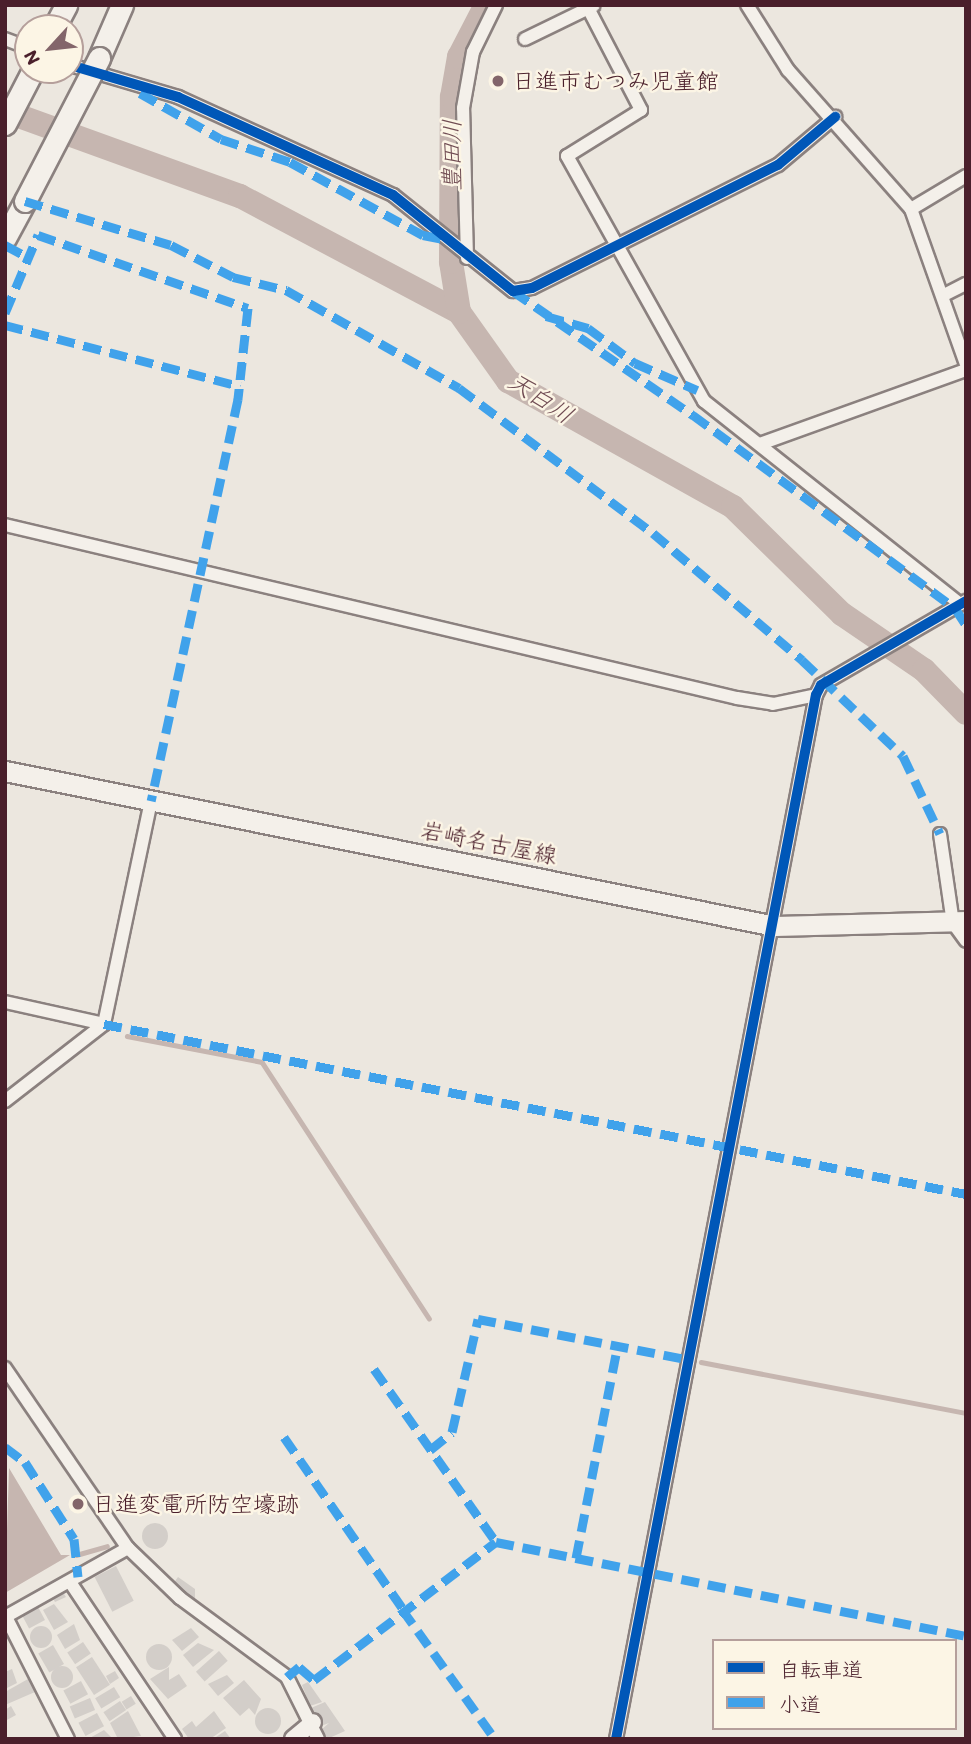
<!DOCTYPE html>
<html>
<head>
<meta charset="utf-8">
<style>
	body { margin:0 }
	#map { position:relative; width:971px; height:1744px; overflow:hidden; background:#ece7df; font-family:Itim,"Klee One",sans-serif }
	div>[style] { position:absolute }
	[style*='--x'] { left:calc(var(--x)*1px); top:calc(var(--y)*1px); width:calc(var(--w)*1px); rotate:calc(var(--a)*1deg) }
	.water>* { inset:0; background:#c6b6b0 }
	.stream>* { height:4.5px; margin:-2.25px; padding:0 2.25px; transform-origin:2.25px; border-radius:2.25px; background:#c6b6b0 }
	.river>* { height:24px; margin:-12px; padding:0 12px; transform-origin:12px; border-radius:12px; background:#c6b6b0 }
	.building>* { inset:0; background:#d3cec9; transform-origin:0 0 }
	.round { border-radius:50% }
	.roads { filter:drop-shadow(2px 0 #8b817f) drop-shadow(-2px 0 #8b817f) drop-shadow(0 2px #8b817f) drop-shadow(0 -2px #8b817f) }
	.minor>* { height:12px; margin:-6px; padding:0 6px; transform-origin:6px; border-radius:6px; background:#f4f0ea }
	.tertiary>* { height:16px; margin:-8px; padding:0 8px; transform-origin:8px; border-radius:8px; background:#f4f0ea }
	.secondary>* { height:19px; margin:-9.5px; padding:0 9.5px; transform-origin:9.5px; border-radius:9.5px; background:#f4f0ea }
	.trunk>* { height:21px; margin:-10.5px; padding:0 10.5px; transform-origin:10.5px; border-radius:10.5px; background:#f4f0ea }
	.bridges { filter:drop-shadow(2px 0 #8b817f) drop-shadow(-2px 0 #8b817f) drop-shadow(0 2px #8b817f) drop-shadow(0 -2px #8b817f) }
	.trunk-bridge>* { height:21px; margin:-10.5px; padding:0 10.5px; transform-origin:10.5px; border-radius:10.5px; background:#f4f0ea }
	.quiet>* { height:9px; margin-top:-4.5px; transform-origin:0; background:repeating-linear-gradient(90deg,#40a2eb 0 18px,transparent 0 27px) }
	.cycleway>* { height:10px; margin:-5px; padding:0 5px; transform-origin:5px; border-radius:5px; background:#0057b8 }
	.dots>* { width:19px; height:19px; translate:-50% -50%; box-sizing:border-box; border:4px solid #fcf5e5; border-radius:50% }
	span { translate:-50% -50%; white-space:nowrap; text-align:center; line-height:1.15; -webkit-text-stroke:5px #fcf5e5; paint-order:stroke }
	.poi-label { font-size:23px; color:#4a1f2b }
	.left { translate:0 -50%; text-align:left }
	.street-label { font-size:23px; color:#4a1f2b }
	.water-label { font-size:24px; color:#704c53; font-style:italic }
	.frame { position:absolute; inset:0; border:7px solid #4a1f2b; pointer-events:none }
	.legend { position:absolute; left:712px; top:1639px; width:245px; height:91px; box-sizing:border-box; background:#fcf5e5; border:2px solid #b59f9b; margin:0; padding:9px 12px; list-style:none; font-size:21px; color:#4a1f2b }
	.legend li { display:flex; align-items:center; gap:14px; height:35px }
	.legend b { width:35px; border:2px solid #b59f9b }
	.north { position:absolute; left:14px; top:14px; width:70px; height:70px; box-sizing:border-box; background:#fcf5e5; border:2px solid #b59f9b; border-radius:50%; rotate:243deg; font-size:19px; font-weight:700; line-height:28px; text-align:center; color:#4a1f2b }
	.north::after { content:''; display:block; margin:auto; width:24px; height:32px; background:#83656a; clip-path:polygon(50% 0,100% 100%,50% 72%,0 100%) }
</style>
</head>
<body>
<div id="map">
	<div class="water">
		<i style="clip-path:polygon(9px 1468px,61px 1555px,70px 1555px,5px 1593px)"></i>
	</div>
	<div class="stream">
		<i style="--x:127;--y:1036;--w:137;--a:10.9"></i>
		<i style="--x:262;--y:1062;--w:306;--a:56.9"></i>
		<i style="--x:701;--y:1362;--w:270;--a:10.9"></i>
		<i style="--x:76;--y:1555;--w:32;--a:-16"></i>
	</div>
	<div class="river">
		<i style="--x:5;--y:111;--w:250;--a:19.9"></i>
		<i style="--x:240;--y:196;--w:248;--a:27.9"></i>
		<i style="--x:459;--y:312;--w:85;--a:54.6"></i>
		<i style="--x:508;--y:381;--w:258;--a:29.2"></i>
		<i style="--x:733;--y:507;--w:153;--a:44.5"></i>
		<i style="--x:842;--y:614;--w:99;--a:34.3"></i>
		<i style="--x:924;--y:670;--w:60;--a:45.7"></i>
		<i style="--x:459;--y:312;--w:51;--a:-99.1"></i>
		<i style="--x:451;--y:262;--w:165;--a:-89.7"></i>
		<i style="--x:452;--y:97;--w:41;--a:-80.1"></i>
		<i style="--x:459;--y:57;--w:59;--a:-62.6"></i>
	</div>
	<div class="building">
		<i class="round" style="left:142px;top:1523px;width:26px;height:26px"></i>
		<i style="left:116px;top:1566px;width:39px;height:24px;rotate:63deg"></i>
		<i style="clip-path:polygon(178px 1577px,195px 1589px,195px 1599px,173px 1584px)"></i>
		<i style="clip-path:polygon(62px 1591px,66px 1597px,55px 1602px,51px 1595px)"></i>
		<i style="clip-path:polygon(54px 1604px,68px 1622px,54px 1630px,43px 1610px)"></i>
		<i style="left:37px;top:1605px;width:17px;height:18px;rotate:62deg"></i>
		<i style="clip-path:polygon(74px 1624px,80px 1640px,65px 1649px,57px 1635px)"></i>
		<i class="round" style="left:30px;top:1626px;width:22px;height:22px"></i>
		<i style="clip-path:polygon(191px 1628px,199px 1637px,182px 1651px,172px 1640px)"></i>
		<i style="left:83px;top:1642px;width:14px;height:19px;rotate:56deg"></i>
		<i style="clip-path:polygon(198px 1643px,214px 1650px,193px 1667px,183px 1655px)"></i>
		<i class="round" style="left:146px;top:1644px;width:26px;height:26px"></i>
		<i style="left:53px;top:1645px;width:22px;height:17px;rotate:60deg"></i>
		<i style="left:219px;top:1651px;width:13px;height:31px;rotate:48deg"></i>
		<i style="left:92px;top:1657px;width:33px;height:19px;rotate:57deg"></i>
		<i class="round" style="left:51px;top:1666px;width:22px;height:22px"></i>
		<i style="clip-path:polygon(169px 1667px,169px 1680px,179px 1674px,187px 1686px,168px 1699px,150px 1679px)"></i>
		<i style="clip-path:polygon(12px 1669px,17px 1683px,5px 1689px,5px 1672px)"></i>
		<i style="clip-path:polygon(115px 1671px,119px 1678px,110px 1684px,106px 1676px)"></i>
		<i style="clip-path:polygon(227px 1675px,234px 1683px,218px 1696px,208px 1684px)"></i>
		<i style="clip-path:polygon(28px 1679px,35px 1692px,5px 1705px,5px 1692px)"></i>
		<i style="clip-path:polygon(244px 1680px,261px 1699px,255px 1715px,249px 1708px,240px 1716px,223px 1698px)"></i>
		<i style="left:81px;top:1681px;width:15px;height:20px;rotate:62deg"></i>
		<i style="clip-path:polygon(308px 1682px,322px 1702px,310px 1706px,302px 1685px)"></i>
		<i style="left:114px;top:1687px;width:12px;height:22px;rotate:59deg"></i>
		<i style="left:131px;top:1696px;width:9px;height:11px;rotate:58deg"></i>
		<i style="left:90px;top:1698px;width:13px;height:22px;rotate:67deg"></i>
		<i style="left:120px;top:1701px;width:11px;height:20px;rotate:56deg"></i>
		<i style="clip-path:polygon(325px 1702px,345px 1731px,327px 1739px,321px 1730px,329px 1723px,318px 1727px,311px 1708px)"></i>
		<i style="clip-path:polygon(11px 1706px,16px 1715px,5px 1721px,5px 1710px)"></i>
		<i class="round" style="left:255px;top:1708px;width:26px;height:26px"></i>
		<i style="clip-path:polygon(128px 1711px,141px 1736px,118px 1739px,110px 1723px)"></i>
		<i style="clip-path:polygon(214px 1711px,226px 1728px,210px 1739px,189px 1739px,182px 1729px,192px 1721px,196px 1727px)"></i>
		<i style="left:97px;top:1713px;width:15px;height:21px;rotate:62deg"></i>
		<i style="clip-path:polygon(104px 1730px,113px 1739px,88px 1739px)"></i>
		<i style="clip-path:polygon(225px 1731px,231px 1739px,213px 1739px)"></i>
	</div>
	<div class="roads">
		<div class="minor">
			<i style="--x:747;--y:5;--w:77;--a:57.8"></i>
			<i style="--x:788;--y:70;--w:186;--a:48.5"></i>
			<i style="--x:911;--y:209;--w:164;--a:70.5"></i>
			<i style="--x:588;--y:8;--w:115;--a:62.5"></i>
			<i style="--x:641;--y:110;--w:87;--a:148.1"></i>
			<i style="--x:567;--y:156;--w:281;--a:60.8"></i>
			<i style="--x:704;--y:401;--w:327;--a:38.4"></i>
			<i style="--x:5;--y:39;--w:25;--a:21"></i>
			<i style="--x:525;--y:39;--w:76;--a:-25.9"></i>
			<i style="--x:70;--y:65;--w:113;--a:16.5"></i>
			<i style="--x:178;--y:97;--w:236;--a:24.5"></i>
			<i style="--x:393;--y:195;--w:154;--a:38.7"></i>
			<i style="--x:513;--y:291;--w:19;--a:-9"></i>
			<i style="--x:532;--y:288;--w:275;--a:-26.6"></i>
			<i style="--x:778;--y:165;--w:75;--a:-40.1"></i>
			<i style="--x:911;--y:209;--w:64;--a:-31"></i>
			<i style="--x:467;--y:258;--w:150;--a:-91.5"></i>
			<i style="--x:463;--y:108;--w:57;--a:-79.9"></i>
			<i style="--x:473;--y:52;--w:52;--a:-63.9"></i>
			<i style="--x:944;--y:295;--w:25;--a:-27"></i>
			<i style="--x:760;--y:444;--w:219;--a:-19.8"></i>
			<i style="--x:5;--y:525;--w:752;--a:13.3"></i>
			<i style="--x:737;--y:698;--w:36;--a:9"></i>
			<i style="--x:773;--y:704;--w:44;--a:-11.8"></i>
			<i style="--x:940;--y:834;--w:90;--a:81.7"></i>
			<i style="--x:953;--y:923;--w:22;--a:54"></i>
			<i style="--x:5;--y:1002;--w:101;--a:12.5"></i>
			<i style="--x:5;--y:1101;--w:125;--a:-37.9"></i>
			<i style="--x:104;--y:1024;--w:228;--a:-78.1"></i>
			<i style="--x:5;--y:1368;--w:218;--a:55.7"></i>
			<i style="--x:128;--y:1548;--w:72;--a:43.9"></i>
			<i style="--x:180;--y:1598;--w:133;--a:36.4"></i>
			<i style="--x:287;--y:1677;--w:69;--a:63.4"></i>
			<i style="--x:70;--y:1582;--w:189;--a:56.2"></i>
			<i style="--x:5;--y:1617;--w:141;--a:-29.3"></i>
			<i style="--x:6;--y:1617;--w:137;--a:63.1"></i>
			<i style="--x:616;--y:1739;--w:1063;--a:-79.16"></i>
			<i style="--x:816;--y:695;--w:11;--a:-63"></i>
			<i style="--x:821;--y:685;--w:168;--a:-30.1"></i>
		</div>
		<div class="tertiary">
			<i style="--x:293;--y:1739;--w:26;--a:-40"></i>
		</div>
		<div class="secondary">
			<i style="--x:5;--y:771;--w:785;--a:11.38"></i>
			<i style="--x:775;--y:926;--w:191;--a:-1.5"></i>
		</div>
		<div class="trunk">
			<i style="--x:54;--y:28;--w:26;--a:-62"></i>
			<i style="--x:99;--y:58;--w:58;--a:-66.5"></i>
			<i style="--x:5;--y:124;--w:61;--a:-62.6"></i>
			<i style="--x:5;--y:238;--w:42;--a:-61.6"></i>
		</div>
	</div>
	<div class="bridges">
		<div class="trunk-bridge">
			<i style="--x:25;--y:201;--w:161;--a:-62.6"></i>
		</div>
	</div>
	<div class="quiet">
		<i style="--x:140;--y:93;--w:93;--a:29.6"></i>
		<i style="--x:221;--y:139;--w:73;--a:18.4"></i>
		<i style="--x:290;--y:162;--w:152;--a:28.8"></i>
		<i style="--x:423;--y:235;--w:21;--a:11"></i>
		<i style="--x:25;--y:201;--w:152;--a:16.8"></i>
		<i style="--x:171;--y:245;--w:70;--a:27.3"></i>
		<i style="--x:233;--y:277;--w:55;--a:13.8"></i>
		<i style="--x:286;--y:290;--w:199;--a:29.5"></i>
		<i style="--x:459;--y:388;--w:242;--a:36.8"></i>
		<i style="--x:653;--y:533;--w:196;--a:40.4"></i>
		<i style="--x:802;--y:660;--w:139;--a:43.5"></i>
		<i style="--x:903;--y:756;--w:86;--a:64.6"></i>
		<i style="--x:5;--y:245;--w:27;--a:28"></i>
		<i style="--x:513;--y:291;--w:219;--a:34.6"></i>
		<i style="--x:693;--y:415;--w:325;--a:36.4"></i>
		<i style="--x:955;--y:608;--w:20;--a:57"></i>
		<i style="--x:5;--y:313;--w:85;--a:-67.1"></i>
		<i style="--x:38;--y:235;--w:222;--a:19.2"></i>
		<i style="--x:248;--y:308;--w:92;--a:96.3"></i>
		<i style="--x:238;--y:399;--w:411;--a:102.2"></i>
		<i style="--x:546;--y:316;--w:44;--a:15.9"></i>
		<i style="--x:588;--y:328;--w:59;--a:36.7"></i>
		<i style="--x:635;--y:363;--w:68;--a:23.5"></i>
		<i style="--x:5;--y:325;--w:243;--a:14.6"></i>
		<i style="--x:104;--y:1024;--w:879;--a:11.16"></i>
		<i style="--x:374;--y:1369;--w:212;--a:54.8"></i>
		<i style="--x:284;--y:1437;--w:209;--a:55.3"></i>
		<i style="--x:5;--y:1447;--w:25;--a:37"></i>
		<i style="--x:25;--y:1462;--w:91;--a:57.5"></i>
		<i style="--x:74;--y:1539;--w:38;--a:84"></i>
		<i style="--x:430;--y:1450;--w:28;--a:-39"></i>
		<i style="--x:452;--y:1432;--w:116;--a:-77"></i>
		<i style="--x:478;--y:1319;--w:216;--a:10.9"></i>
		<i style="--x:576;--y:1558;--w:218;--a:-78.9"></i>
		<i style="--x:402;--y:1609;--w:160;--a:54.4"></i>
		<i style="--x:287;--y:1677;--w:16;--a:-40"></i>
		<i style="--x:299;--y:1667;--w:20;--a:41"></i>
		<i style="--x:314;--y:1680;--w:228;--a:-37.2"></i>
		<i style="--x:496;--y:1542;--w:479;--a:11.3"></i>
	</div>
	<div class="cycleway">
		<i style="--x:70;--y:65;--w:113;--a:16.5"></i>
		<i style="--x:178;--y:97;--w:236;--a:24.5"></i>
		<i style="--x:393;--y:195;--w:154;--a:38.7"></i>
		<i style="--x:513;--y:291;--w:19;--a:-9"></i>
		<i style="--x:532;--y:288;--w:275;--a:-26.6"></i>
		<i style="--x:778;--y:165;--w:75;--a:-40.1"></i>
		<i style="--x:616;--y:1739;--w:1063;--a:-79.16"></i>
		<i style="--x:816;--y:695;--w:11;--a:-63"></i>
		<i style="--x:821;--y:685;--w:168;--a:-30.1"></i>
	</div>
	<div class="dots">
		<i style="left:498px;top:81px;background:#83656a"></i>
		<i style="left:78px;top:1504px;background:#83656a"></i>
	</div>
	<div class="poi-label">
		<span class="left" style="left:512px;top:81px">日進市むつみ児童館</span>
		<span class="left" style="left:92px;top:1504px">日進変電所防空壕跡</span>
	</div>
	<div class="street-label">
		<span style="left:489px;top:843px;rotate:11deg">岩崎名古屋線</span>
	</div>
	<div class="water-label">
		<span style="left:452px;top:155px;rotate:-90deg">豊田川</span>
		<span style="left:541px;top:398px;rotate:33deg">天白川</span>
	</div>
	<div class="frame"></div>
	<ul class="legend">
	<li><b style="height:9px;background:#0057b8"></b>自転車道</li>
	<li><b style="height:9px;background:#40a2eb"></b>小道</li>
	</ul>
	<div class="north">N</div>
</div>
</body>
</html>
